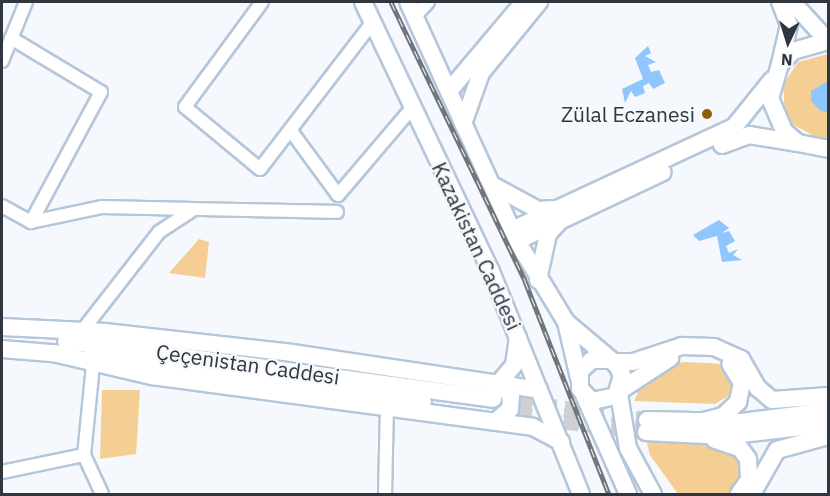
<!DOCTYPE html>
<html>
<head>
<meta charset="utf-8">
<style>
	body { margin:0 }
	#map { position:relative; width:830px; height:496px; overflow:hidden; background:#f5f8fc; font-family:"IBM Plex Sans",sans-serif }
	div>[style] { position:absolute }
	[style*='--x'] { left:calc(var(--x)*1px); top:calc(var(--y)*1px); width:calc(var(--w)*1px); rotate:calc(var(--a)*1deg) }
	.green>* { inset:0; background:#f5ce93 }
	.water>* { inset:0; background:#8fc6fd }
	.major-tunnel>* { height:16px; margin-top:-8px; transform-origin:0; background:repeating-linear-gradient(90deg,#cdd1d6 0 16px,transparent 0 24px) }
	.roads { filter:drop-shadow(2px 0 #b4c7da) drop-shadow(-2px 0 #b4c7da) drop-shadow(0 2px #b4c7da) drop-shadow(0 -2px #b4c7da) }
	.minor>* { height:12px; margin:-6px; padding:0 6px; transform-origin:6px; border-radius:6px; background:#fff }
	.major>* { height:16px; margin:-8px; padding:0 8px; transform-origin:8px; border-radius:8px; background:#fff }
	.rail>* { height:5px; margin-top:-2.5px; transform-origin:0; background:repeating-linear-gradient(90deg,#f5f8fc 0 9px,#70767d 0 18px); box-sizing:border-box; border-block:2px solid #70767d }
	.dots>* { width:16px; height:16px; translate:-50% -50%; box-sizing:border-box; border:3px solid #f5f8fc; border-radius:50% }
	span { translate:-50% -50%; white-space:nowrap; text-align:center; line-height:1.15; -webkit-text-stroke:4.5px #f5f8fc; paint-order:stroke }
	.poi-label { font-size:21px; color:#2f363e }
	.right { translate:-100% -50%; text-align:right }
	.street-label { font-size:21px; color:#2f363e }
	.frame { position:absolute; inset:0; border:3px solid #2f363e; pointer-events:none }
	.north { position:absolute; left:758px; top:12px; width:60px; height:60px; -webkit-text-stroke:4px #f5f8fc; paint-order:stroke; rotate:184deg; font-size:16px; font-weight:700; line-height:24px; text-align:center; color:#2f363e }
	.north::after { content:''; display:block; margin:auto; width:21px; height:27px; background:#2f363e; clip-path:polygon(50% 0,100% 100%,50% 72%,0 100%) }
</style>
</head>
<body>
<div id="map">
	<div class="green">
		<i style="clip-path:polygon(828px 54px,828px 138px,816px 137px,792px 124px,785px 113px,783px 85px,798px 62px)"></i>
		<i style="clip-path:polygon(199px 239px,209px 242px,205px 278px,169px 273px)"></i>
		<i style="clip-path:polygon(684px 362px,726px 364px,736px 391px,715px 404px,634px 401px,641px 385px,669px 365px)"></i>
		<i style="clip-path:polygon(102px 390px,140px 390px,136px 454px,100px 459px)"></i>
		<i style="clip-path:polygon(653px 438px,739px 450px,743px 488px,730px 494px,678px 494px,650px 455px,646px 440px)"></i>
	</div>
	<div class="water">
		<i style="clip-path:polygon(648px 46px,651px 53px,645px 56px,656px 62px,648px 65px,651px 72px,659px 70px,665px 83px,653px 89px,649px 83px,643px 86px,645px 93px,635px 97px,631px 91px,625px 103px,622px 89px,643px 79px,635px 58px)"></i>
		<i style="clip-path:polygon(828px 81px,828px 112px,821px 111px,811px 101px,811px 91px)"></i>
		<i style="clip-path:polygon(719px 220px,729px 228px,722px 233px,729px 231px,735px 241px,726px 246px,729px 253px,738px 249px,733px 255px,742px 260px,722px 262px,717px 236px,699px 241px,693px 235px)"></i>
	</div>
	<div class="major-tunnel">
		<i style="--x:493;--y:399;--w:155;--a:7.8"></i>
		<i style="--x:492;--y:412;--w:155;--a:7.4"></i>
	</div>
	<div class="roads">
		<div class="minor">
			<i style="--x:262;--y:2;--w:130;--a:126.3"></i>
			<i style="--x:185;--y:107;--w:97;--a:39.6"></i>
			<i style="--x:260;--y:169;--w:185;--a:-52.5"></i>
			<i style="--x:415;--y:16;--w:19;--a:-47"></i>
			<i style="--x:11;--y:38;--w:105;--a:31"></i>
			<i style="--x:101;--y:92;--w:148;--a:118.3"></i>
			<i style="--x:2;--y:61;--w:64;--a:-67.9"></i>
			<i style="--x:291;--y:131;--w:79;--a:53.7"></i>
			<i style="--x:338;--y:195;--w:116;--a:-49.6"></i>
			<i style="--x:2;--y:206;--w:33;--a:29"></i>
			<i style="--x:31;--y:222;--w:73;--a:-11.9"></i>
			<i style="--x:102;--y:207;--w:92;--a:1.2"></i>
			<i style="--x:82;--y:331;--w:125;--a:-52.1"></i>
			<i style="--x:159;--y:232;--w:42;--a:-33.3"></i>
			<i style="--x:194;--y:209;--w:143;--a:1.2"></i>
			<i style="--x:93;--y:365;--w:90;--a:95.7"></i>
			<i style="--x:84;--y:455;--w:43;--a:65.2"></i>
			<i style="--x:2;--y:472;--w:84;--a:-11.7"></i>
			<i style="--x:385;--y:494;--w:85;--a:-88.7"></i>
		</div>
		<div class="major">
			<i style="--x:363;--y:2;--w:296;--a:64.6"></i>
			<i style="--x:490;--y:269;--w:243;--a:68"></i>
			<i style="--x:408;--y:2;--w:263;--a:65.5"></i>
			<i style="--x:517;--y:241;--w:95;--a:58.8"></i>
			<i style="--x:792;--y:2;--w:53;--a:47.3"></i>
			<i style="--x:828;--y:41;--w:36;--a:164"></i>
			<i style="--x:793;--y:51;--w:18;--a:135"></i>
			<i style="--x:780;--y:64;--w:35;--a:106"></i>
			<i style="--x:770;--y:98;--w:36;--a:67"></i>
			<i style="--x:784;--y:131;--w:18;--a:41"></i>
			<i style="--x:798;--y:143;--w:31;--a:11"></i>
			<i style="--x:780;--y:64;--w:40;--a:-77"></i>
			<i style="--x:789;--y:25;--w:25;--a:-111"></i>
			<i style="--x:449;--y:91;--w:116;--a:-49.9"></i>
			<i style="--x:463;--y:124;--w:54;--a:-70.6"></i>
			<i style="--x:481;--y:73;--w:92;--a:-50.8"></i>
			<i style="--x:722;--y:145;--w:29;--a:-20"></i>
			<i style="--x:749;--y:135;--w:50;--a:9.3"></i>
			<i style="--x:492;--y:185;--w:52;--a:28.5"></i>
			<i style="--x:538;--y:210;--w:15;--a:-4"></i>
			<i style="--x:512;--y:230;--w:245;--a:-24.9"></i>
			<i style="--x:734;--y:127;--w:60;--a:-51"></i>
			<i style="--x:517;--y:241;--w:161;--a:-25.3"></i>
			<i style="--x:538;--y:280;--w:47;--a:-77.7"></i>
			<i style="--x:548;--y:234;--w:15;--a:-48"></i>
			<i style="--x:2;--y:327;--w:104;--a:2.8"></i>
			<i style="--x:106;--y:332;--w:187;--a:6.4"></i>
			<i style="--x:292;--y:353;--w:250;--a:8.5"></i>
			<i style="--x:66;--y:341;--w:431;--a:7.7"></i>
			<i style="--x:2;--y:349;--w:61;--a:4.7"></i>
			<i style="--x:53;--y:353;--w:102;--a:13.1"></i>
			<i style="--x:152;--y:376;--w:384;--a:7.6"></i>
			<i style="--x:533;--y:427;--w:32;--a:28"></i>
			<i style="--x:92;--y:356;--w:334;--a:7.9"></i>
			<i style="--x:613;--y:362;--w:20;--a:0"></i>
			<i style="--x:633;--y:362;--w:52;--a:-18.1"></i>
			<i style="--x:682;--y:346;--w:32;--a:2"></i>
			<i style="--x:714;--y:347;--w:30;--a:24"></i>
			<i style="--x:741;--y:359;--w:34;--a:60"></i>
			<i style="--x:758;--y:388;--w:18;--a:41"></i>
			<i style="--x:772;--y:400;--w:56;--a:-4.1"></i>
			<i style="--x:579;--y:378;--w:57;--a:-103.1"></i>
			<i style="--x:566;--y:322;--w:65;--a:40"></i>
			<i style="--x:616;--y:364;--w:13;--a:61"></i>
			<i style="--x:622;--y:375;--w:22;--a:106"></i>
			<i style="--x:616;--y:396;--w:25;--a:168"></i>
			<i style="--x:592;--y:401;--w:17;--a:-135"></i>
			<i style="--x:580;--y:389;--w:18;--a:-90"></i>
			<i style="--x:580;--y:371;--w:16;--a:-43"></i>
			<i style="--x:592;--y:360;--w:17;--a:0"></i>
			<i style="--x:621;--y:390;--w:59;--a:-33.1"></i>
			<i style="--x:619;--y:394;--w:55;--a:80.5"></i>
			<i style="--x:628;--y:448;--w:52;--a:61.5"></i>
			<i style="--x:584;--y:395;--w:108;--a:66"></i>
			<i style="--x:647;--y:420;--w:94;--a:1.2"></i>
			<i style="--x:741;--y:422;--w:88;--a:-7.2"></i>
			<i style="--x:495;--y:422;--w:20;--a:-41"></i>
			<i style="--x:510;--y:409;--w:13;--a:-86"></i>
			<i style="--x:511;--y:396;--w:18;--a:-133"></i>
			<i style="--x:499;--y:383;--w:23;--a:-50"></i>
			<i style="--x:514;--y:365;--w:28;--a:-82"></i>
			<i style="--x:695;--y:423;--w:29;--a:-14"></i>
			<i style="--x:723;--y:416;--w:21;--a:-43"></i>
			<i style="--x:738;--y:402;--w:19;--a:-78"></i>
			<i style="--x:742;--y:383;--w:22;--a:-122"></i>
			<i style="--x:646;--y:432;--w:78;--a:2.9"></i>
			<i style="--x:724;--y:436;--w:105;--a:-6.6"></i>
			<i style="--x:715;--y:440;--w:26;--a:18"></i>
			<i style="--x:740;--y:448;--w:14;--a:54"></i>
			<i style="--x:748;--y:459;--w:21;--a:87"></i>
			<i style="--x:749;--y:480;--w:17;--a:126"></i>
			<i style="--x:752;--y:494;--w:51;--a:-60.4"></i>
			<i style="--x:777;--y:450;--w:53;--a:-15.4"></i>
		</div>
	</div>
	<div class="rail">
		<i style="--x:391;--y:2;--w:310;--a:64.3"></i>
		<i style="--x:525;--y:281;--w:229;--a:68.5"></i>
	</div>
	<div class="dots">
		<i style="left:707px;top:114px;background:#8c6105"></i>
	</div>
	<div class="poi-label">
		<span class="right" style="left:695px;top:114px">Zülal Eczanesi</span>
	</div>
	<div class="street-label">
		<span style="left:477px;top:246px;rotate:65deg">Kazakistan Caddesi</span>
		<span style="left:248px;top:364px;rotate:8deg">Çeçenistan Caddesi</span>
	</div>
	<div class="frame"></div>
	<div class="north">N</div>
</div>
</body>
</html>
